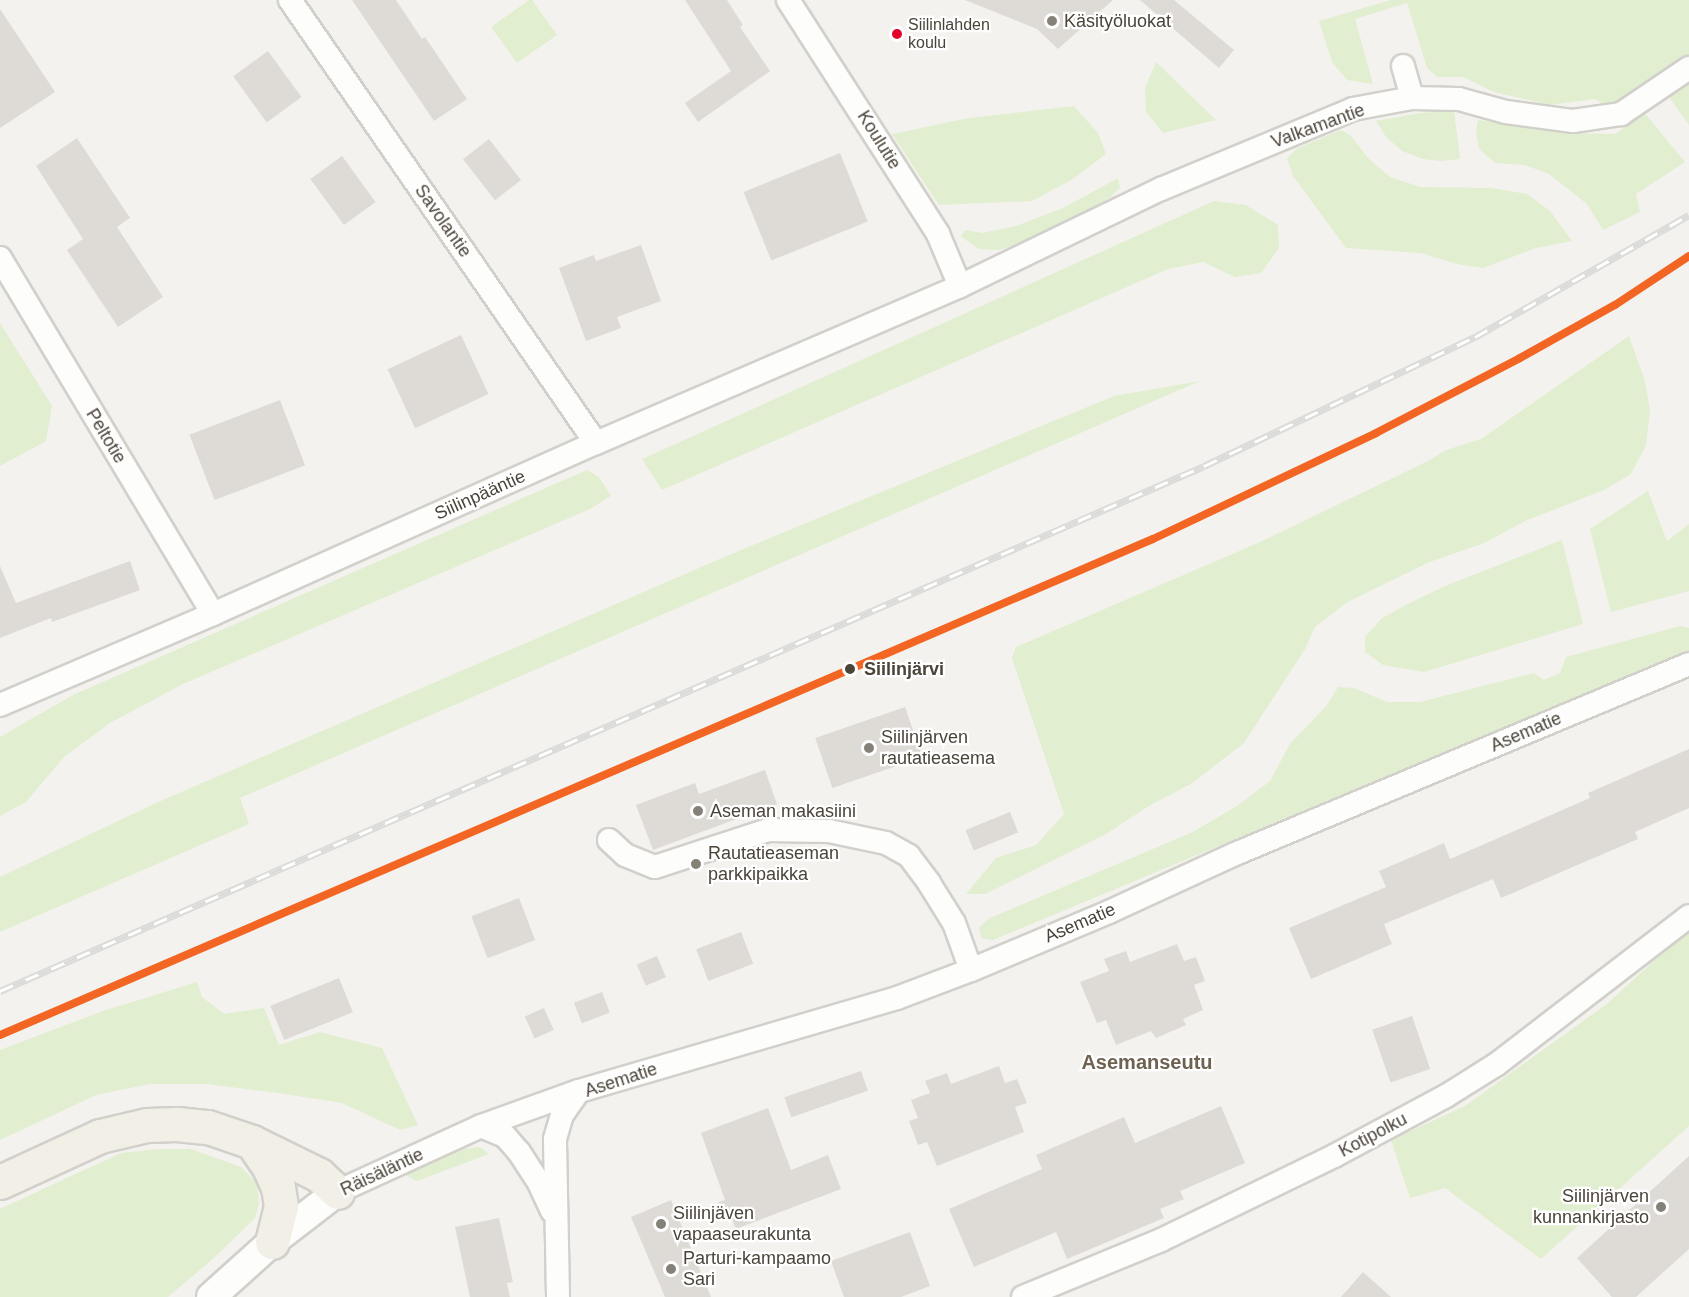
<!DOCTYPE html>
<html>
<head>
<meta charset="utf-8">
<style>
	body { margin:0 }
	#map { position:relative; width:1689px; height:1297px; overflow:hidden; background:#f4f2ee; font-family:Arial,sans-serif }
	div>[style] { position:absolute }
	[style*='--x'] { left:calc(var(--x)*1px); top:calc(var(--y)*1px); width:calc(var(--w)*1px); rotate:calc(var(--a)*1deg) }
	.green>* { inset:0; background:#e1eecf }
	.building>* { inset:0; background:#dedbd6; transform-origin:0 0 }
	.roads { filter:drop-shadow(2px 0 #d2d0cb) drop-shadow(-2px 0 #d2d0cb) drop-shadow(0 2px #d2d0cb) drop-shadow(0 -2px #d2d0cb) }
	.minor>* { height:22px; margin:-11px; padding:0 11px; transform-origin:11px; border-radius:11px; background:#fdfdfc }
	.tertiary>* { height:28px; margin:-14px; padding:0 14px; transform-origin:14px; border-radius:14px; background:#fdfdfc }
	.primary>* { height:33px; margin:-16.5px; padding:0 16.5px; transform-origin:16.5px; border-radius:16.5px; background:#f2efe6 }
	.rail>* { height:7px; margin-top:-3.5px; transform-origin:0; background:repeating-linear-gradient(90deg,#fff 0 14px,#dbdbda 0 28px); box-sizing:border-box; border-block:2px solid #dbdbda }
	.rail-1>* { height:8px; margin:-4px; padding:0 4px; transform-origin:4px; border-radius:4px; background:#f26522 }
	.dots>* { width:16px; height:16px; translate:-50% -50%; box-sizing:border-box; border:3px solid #fff; border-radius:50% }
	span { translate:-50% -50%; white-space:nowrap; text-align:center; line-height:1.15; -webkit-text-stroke:4.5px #fff; paint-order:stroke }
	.bus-label { font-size:16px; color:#4b4439 }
	.left { translate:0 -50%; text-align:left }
	.poi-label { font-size:18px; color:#4b4439 }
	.right { translate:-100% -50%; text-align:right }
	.street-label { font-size:18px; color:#4b4439 }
	.stop-label { font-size:18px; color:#4b4439; font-weight:700 }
	.neighbourhood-label { font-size:20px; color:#6e6250; font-weight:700 }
</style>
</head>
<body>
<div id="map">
	<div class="green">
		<i style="clip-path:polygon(529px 0,532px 0,557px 35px,517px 63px,491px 27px)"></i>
		<i style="clip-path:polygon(1391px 0,1689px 0,1689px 125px,1661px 86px,1621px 114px,1595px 99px,1549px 105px,1494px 92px,1463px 77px,1437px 77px,1427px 68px,1407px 3px,1355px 19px,1373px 84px,1347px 80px,1332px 62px,1319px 21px)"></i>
		<i style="clip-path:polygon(1156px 62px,1216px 120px,1163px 133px,1146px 112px,1145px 88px)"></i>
		<i style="clip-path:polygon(1074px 106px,1098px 133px,1106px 154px,1073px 179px,1032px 201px,939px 205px,892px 134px,969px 118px)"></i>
		<i style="clip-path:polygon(1454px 111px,1460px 159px,1441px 161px,1423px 159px,1402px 151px,1386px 137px,1376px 121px,1420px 113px)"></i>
		<i style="clip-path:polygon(1644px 112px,1685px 162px,1636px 194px,1640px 212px,1603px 230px,1587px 204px,1549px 174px,1525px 165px,1495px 163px,1479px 149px,1476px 131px,1478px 120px,1565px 133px,1616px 134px)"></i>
		<i style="clip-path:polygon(1341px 130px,1351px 136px,1369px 159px,1390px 177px,1420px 187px,1491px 188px,1527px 194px,1550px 211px,1572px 241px,1536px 248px,1483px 268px,1457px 264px,1421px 253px,1346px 248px,1293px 176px,1287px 158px,1298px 148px)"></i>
		<i style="clip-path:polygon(1118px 178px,1120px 187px,1112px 196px,1069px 225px,1000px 250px,979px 249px,960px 236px,966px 230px,982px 233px,1016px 226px,1063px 208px)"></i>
		<i style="clip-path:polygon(1214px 201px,1246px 205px,1278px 225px,1279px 248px,1261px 273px,1235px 277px,1203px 262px,1168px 269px,662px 490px,642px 459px)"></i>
		<i style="clip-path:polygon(0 323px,52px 406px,46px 441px,0 466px)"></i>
		<i style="clip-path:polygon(1629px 336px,1645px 381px,1650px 411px,1646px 445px,1631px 474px,1604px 490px,1525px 521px,1484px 543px,1427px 563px,1346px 603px,1315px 627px,1305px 649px,1244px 743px,1191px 784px,1152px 804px,1106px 834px,985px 894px,966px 894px,996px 858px,1036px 845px,1064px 814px,1012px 658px,1016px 647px,1258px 543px,1428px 461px,1446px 450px,1481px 439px)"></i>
		<i style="clip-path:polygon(1200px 381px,240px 798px,249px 824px,0 932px,0 877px,156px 803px,729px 555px,1114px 396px)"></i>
		<i style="clip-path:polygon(587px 470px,599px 477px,611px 496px,590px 509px,183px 684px,110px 723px,64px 757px,26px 802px,0 816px,0 737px,73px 695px)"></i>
		<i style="clip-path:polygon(1648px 491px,1667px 541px,1689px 524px,1689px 591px,1611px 612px,1590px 529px)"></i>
		<i style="clip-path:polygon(1562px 540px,1583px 624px,1424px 672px,1383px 665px,1365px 652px,1365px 637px,1372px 629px,1382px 618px,1404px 606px,1445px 586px)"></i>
		<i style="clip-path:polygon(1680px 626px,1689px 628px,1689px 650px,993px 940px,981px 938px,979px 927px,990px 918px,1193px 832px,1237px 806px,1270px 781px,1290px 744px,1327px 705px,1338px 687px,1354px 688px,1387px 702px,1420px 702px,1534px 673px,1544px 680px,1560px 673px,1566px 657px)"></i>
		<i style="clip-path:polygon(1689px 929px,1689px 1126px,1541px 1259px,1445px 1188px,1410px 1198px,1391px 1140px,1465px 1106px,1608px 1003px)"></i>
		<i style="clip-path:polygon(197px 982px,202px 997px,224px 1014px,264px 1008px,279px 1045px,320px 1032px,382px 1048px,418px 1125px,400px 1130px,342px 1103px,278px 1093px,206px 1084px,150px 1084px,96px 1095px,0 1140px,0 1050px,103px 1011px)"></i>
		<i style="clip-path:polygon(480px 1147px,489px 1154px,417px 1181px,404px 1174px,451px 1151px)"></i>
		<i style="clip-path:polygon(160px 1149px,191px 1149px,241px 1167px,257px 1183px,259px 1204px,255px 1218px,216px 1256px,168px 1297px,0 1297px,0 1209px,121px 1153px)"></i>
	</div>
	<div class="building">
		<i style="clip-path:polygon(352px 0,396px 0,422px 39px,425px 37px,467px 99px,434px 121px)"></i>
		<i style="clip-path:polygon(685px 0,727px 0,743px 25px,740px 27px,770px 71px,698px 122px,685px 103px,731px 71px)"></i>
		<i style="clip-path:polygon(965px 0,1113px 0,1058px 49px,1037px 29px)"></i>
		<i style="clip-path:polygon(1140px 0,1174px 0,1234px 50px,1219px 68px)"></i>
		<i style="clip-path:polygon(0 9px,55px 92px,0 128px)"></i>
		<i style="left:268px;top:51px;width:57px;height:43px;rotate:54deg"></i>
		<i style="clip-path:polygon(77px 138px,130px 218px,117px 227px,163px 297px,118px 327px,67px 250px,83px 239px,36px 166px)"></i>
		<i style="left:489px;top:139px;width:52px;height:33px;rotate:52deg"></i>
		<i style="left:840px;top:153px;width:74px;height:104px;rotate:68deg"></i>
		<i style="left:342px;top:156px;width:57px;height:39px;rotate:54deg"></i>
		<i style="clip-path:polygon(641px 245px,661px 301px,617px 317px,621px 328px,586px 341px,559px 268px,594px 255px,596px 261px)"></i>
		<i style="left:461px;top:335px;width:65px;height:81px;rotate:65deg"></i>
		<i style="left:280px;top:400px;width:70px;height:97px;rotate:69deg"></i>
		<i style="clip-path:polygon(130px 561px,140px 590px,52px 622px,51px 618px,0 638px,0 566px,16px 603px)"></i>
		<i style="left:905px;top:707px;width:53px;height:95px;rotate:71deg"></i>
		<i style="clip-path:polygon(1689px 749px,1689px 808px,1635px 832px,1638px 839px,1501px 898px,1493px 879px,1384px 924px,1392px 944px,1311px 979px,1289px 928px,1386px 887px,1379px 871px,1444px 843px,1450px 859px,1590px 798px,1588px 793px)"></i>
		<i style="clip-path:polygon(765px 770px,777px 804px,653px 850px,636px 805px,695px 783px,699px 794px)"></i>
		<i style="left:1010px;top:812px;width:22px;height:48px;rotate:68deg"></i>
		<i style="left:519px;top:898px;width:45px;height:51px;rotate:69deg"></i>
		<i style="left:741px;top:932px;width:34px;height:48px;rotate:69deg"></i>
		<i style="clip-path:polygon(1177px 944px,1184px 961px,1196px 957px,1205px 981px,1194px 985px,1203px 1010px,1183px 1019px,1186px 1025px,1156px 1038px,1151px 1031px,1116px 1045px,1106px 1020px,1097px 1023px,1080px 982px,1109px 971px,1104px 959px,1126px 951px,1130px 962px)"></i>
		<i style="left:657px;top:956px;width:23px;height:22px;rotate:67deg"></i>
		<i style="left:339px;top:978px;width:37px;height:74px;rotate:68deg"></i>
		<i style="left:602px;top:992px;width:22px;height:30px;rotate:69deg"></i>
		<i style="left:544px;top:1008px;width:24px;height:21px;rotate:66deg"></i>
		<i style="left:1412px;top:1016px;width:56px;height:42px;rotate:71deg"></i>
		<i style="clip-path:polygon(999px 1066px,1005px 1083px,1017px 1079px,1027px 1103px,1015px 1107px,1024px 1132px,937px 1166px,927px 1142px,918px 1145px,909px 1121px,918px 1118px,911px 1100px,930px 1093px,925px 1081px,947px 1073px,951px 1084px)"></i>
		<i style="left:861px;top:1071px;width:21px;height:81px;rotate:71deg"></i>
		<i style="clip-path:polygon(1221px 1106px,1245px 1163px,1180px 1191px,1184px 1199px,1160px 1209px,1164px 1218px,1067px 1259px,1056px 1232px,974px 1267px,949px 1209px,1042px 1169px,1036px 1155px,1124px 1117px,1135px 1143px)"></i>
		<i style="clip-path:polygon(768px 1108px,791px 1170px,828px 1155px,841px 1189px,736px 1229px,732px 1219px,726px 1221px,718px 1202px,725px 1200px,701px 1133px)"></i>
		<i style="clip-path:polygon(1689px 1156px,1689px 1249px,1636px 1297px,1612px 1297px,1577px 1258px)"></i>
		<i style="clip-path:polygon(671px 1200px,711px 1297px,665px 1297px,631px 1217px)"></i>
		<i style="clip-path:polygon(499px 1218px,513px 1282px,507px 1283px,510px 1297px,470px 1297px,455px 1227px)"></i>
		<i style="clip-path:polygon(910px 1232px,930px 1286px,901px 1297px,844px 1297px,831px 1261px)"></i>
		<i style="clip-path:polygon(1363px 1272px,1391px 1297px,1341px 1297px)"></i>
	</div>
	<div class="roads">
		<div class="minor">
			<i style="--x:290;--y:0;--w:538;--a:55.37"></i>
			<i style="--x:788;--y:0;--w:278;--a:57.3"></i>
			<i style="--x:938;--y:234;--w:56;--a:67.1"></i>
			<i style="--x:1403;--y:66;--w:33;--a:74"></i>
			<i style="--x:0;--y:258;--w:415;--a:59.1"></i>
			<i style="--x:0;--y:705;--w:232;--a:-23.1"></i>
			<i style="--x:213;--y:614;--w:419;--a:-24.1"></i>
			<i style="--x:596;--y:443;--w:396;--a:-23.3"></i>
			<i style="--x:960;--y:286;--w:223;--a:-25.8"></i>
			<i style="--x:1161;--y:189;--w:208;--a:-22.6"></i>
			<i style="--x:1353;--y:109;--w:60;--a:-10.6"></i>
			<i style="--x:1412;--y:98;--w:47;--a:1.2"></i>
			<i style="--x:1459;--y:99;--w:49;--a:15.5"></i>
			<i style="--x:1506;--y:112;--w:68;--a:7.7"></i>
			<i style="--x:1573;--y:121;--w:49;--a:-8.3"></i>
			<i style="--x:1621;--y:114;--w:82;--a:-34.1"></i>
			<i style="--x:609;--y:840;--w:22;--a:43"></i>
			<i style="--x:625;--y:855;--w:32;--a:22"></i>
			<i style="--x:655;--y:867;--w:119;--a:-18.1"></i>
			<i style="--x:768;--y:830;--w:61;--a:0.9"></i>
			<i style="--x:829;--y:831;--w:58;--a:11.9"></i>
			<i style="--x:886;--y:843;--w:26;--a:29"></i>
			<i style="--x:909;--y:856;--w:34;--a:53"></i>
			<i style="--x:929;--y:883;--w:47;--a:58"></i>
			<i style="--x:954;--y:923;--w:50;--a:70.1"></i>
			<i style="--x:481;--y:1126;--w:26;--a:23"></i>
			<i style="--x:505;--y:1136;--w:21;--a:49"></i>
			<i style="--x:519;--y:1152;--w:37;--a:57"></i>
			<i style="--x:539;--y:1183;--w:31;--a:65"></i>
			<i style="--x:337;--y:1192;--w:158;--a:-24.6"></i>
			<i style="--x:481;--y:1126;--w:104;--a:-19.7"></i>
			<i style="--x:579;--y:1091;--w:331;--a:-16.3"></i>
			<i style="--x:897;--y:998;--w:79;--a:-20.7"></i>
			<i style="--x:971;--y:970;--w:150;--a:-22.8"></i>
			<i style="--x:1109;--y:912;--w:139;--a:-24.7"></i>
			<i style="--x:1235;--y:854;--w:492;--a:-22.7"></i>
			<i style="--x:558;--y:1297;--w:158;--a:-91.1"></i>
			<i style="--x:555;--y:1139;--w:25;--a:-74"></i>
			<i style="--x:562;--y:1115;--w:29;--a:-55"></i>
			<i style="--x:1023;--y:1297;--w:149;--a:-22.4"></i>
			<i style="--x:1161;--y:1240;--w:192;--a:-25.9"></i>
			<i style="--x:1334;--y:1156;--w:127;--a:-28.2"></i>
			<i style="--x:1446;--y:1096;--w:60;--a:-32.1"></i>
			<i style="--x:1497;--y:1064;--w:242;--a:-37.6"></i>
		</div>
		<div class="tertiary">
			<i style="--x:211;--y:1297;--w:82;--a:-42"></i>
			<i style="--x:272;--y:1242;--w:82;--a:-37.6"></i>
		</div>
		<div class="primary">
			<i style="--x:252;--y:1142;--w:30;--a:56"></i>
			<i style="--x:269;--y:1167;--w:22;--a:66"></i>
			<i style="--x:278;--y:1187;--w:19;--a:81"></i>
			<i style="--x:281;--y:1206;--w:37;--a:104"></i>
			<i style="--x:0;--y:1182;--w:110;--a:-24.7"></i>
			<i style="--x:100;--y:1136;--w:48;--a:-13.2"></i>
			<i style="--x:147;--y:1125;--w:30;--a:-2"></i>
			<i style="--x:177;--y:1124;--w:31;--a:6"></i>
			<i style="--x:208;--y:1127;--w:46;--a:18.8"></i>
			<i style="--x:252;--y:1142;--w:75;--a:26.2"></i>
			<i style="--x:319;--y:1175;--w:25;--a:43"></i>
		</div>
	</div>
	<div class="rail">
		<i style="--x:0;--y:991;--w:1313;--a:-23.56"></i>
		<i style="--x:1204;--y:466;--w:300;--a:-25.5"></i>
		<i style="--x:1475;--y:337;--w:246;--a:-29.7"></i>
	</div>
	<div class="rail-1">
		<i style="--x:0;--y:1035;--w:1255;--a:-23.28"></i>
		<i style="--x:1153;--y:539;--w:247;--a:-25.4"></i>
		<i style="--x:1376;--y:433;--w:162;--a:-27.5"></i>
		<i style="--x:1520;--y:358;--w:109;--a:-29.2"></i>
		<i style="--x:1615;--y:305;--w:89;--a:-33.5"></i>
	</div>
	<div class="dots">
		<i style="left:1052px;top:21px;background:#868178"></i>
		<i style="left:897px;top:34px;background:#e4002b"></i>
		<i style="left:850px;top:669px;background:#4b4439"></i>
		<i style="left:869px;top:748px;background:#868178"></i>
		<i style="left:698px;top:811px;background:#868178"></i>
		<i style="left:696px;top:864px;background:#868178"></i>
		<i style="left:1661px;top:1207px;background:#868178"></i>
		<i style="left:661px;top:1224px;background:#868178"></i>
		<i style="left:671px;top:1269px;background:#868178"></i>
	</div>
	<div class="bus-label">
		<span class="left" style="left:908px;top:34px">Siilinlahden<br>koulu</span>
	</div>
	<div class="poi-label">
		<span class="left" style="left:1064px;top:21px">Käsityöluokat</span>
		<span class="left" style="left:881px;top:748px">Siilinjärven<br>rautatieasema</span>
		<span class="left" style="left:710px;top:811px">Aseman makasiini</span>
		<span class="left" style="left:708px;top:864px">Rautatieaseman<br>parkkipaikka</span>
		<span class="right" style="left:1649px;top:1207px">Siilinjärven<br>kunnankirjasto</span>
		<span class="left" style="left:673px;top:1224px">Siilinjäven<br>vapaaseurakunta</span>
		<span class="left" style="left:683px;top:1269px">Parturi-kampaamo<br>Sari</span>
	</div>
	<div class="street-label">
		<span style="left:1318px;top:126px;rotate:-20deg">Valkamantie</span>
		<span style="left:879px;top:140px;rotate:58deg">Koulutie</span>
		<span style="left:443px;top:221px;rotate:55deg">Savolantie</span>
		<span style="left:106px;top:436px;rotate:59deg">Peltotie</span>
		<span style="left:480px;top:495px;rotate:-24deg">Siilinpääntie</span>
		<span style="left:1526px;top:732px;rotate:-23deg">Asematie</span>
		<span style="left:1080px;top:923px;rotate:-23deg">Asematie</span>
		<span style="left:621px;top:1080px;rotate:-18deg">Asematie</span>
		<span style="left:1373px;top:1135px;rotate:-28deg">Kotipolku</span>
		<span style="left:382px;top:1172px;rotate:-25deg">Räisäläntie</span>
	</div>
	<div class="stop-label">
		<span class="left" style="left:864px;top:669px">Siilinjärvi</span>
	</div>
	<div class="neighbourhood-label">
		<span style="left:1147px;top:1062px">Asemanseutu</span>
	</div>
</div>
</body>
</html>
